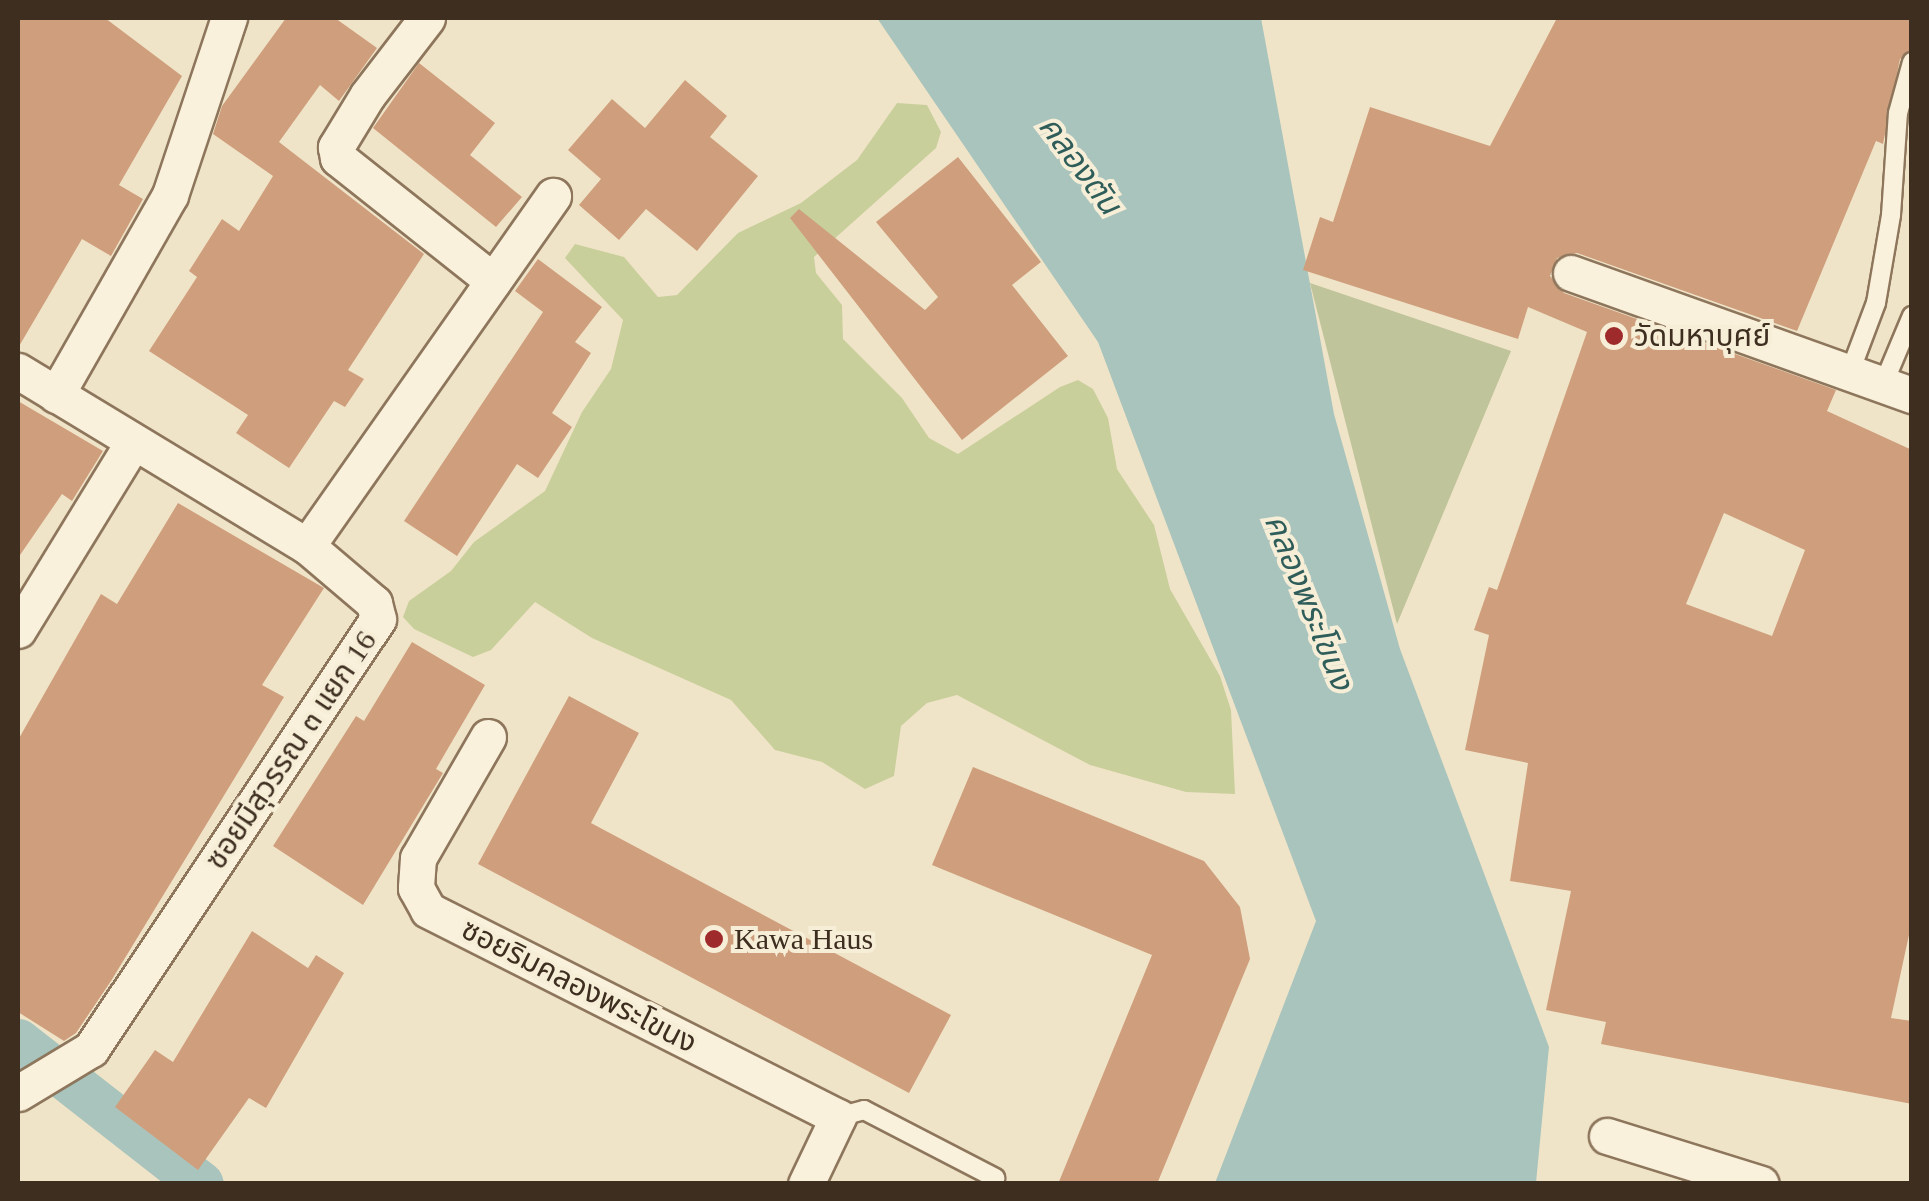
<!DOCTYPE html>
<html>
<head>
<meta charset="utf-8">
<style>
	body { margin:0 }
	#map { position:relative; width:1929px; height:1201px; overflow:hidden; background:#f0e4c8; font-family:"Times New Roman","Noto Sans Thai",serif }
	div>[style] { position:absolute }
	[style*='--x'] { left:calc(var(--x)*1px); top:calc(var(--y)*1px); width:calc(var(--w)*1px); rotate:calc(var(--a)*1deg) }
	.green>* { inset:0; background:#c9cf9b }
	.cemetery>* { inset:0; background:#bfc49a }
	.water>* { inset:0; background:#a9c4bc }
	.canal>* { height:45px; margin:-22.5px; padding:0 22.5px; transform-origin:22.5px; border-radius:22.5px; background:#a9c4bc }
	.building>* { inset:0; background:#cf9f7d }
	.roads { filter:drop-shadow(2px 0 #8d765c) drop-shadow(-2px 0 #8d765c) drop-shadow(0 2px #8d765c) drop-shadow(0 -2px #8d765c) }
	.lane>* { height:18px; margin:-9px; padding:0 9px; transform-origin:9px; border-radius:9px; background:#faf1dc }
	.street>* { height:35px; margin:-17.5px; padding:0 17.5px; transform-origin:17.5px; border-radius:17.5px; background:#faf1dc }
	.dots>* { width:28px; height:28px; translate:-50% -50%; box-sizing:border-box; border:5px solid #f7eed8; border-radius:50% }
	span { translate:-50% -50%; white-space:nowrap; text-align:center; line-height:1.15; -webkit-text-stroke:8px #f7eed8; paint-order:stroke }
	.poi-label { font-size:30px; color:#3d2e20 }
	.left { translate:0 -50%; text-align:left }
	.street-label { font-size:30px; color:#3d2e20 }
	.water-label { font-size:32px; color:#2f5d5a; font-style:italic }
	.frame { position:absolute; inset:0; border:20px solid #3d2e20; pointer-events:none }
</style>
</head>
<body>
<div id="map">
	<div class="green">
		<i style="clip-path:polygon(897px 103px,927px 105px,941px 132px,936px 148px,814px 257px,816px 273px,842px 305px,843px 339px,902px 398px,929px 438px,958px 454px,1060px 387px,1078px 380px,1093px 389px,1108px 418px,1117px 469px,1154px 525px,1170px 589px,1220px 676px,1231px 710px,1235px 794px,1186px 792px,1090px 765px,957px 695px,927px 703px,901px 726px,894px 776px,865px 789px,822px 762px,775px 750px,731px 700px,592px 638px,535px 602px,491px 650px,473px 657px,414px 629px,403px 617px,409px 601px,451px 571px,474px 542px,545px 491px,582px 412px,611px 369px,623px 320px,565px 258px,575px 244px,624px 257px,658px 297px,677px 295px,738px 233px,801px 203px,857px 160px)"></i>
	</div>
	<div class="cemetery">
		<i style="clip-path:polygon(1310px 283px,1511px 351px,1397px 624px)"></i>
	</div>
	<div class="water">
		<i style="clip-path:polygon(877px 18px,1261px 18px,1334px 414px,1400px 649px,1549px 1047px,1536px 1183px,1215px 1183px,1316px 921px,1098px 342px)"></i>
	</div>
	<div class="canal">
		<i style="--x:18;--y:1041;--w:232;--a:38"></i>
	</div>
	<div class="building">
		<i style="clip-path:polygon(18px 18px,105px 18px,182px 76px,119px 185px,143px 199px,111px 256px,82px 239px,18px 348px)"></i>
		<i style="clip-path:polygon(286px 18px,335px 18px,377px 48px,339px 101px,320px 85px,279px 142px,424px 254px,348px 370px,364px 379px,345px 407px,334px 401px,289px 468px,236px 433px,248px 415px,149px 351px,197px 277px,189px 271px,222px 219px,239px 231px,273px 176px,213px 134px,222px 106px)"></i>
		<i style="clip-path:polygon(evenodd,1557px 18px,1912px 18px,1912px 50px,1900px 59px,1883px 144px,1876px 141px,1797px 331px,1577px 253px,1557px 258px,1550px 276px,1564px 293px,1836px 390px,1827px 411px,1912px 450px,1912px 921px,1891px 1018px,1912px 1021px,1912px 1104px,1601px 1044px,1606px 1022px,1546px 1010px,1571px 891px,1510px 881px,1528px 763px,1465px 750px,1489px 635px,1474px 630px,1489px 587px,1497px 590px,1587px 332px,1528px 307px,1518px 339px,1303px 270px,1320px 217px,1333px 222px,1370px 107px,1490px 146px,1557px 18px,1724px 513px,1805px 550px,1772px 636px,1686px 604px,1724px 513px)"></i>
		<i style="clip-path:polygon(419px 63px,495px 123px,470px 155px,522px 197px,496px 227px,373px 128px)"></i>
		<i style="clip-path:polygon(685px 80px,727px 116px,710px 137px,758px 176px,697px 251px,646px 209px,619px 240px,579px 205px,601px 179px,568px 150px,612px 99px,645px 128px)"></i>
		<i style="clip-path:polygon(958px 157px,1041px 262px,1012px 285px,1068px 356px,962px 440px,790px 218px,799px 209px,925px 310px,938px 297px,876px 222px)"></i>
		<i style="clip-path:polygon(538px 259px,602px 307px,575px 342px,591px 353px,552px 413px,572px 427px,538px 478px,517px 464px,457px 556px,404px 521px,543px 312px,515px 291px)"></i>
		<i style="clip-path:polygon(18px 401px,103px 451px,72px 501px,62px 494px,18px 558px)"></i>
		<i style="clip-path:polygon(178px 503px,324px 588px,262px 685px,284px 697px,111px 981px,76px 1033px,64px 1041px,18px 1012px,18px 740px,101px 594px,117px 604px)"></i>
		<i style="clip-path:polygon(412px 642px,485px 685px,436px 769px,443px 773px,363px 905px,273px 846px,356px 716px,364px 721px)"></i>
		<i style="clip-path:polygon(569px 696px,639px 733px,591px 823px,951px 1015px,909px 1093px,478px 864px)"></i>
		<i style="clip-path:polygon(973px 767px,1204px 861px,1240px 907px,1250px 959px,1157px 1184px,1058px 1184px,1152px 955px,932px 865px)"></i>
		<i style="clip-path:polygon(252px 931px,308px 968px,316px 955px,344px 973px,266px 1108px,249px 1098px,198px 1170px,115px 1107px,155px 1050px,173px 1062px)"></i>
	</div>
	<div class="roads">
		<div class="lane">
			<i style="--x:1850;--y:372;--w:74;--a:-69.4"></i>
			<i style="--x:1876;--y:303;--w:89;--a:-80.3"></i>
			<i style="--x:1891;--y:215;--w:102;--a:-86.1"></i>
			<i style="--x:1898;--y:113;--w:53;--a:-74.6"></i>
			<i style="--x:1883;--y:385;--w:75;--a:-67.2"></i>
			<i style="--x:838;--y:1117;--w:27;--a:-15"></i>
			<i style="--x:864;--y:1110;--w:148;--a:27.4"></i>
		</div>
		<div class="street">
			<i style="--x:427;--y:18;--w:98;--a:127.6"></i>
			<i style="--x:367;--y:96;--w:60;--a:121.3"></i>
			<i style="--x:336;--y:147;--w:11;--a:80"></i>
			<i style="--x:338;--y:158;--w:198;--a:38.4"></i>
			<i style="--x:1571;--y:273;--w:362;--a:19.7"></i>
			<i style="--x:18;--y:371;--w:338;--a:31.2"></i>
			<i style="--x:307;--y:546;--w:88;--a:40.4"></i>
			<i style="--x:374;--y:603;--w:16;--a:76"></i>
			<i style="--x:378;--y:619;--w:517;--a:123.72"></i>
			<i style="--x:91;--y:1049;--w:85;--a:148.9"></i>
			<i style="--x:56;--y:395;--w:230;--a:-60.3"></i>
			<i style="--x:170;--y:195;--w:187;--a:-71.6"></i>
			<i style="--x:307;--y:546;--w:428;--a:-54.9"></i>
			<i style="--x:18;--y:630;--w:220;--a:-58.5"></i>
			<i style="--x:488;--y:737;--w:140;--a:120"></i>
			<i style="--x:418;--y:858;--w:30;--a:94"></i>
			<i style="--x:416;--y:888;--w:25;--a:61"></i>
			<i style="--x:428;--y:910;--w:459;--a:26.8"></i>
			<i style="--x:838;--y:1117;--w:74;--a:115.5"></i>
			<i style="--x:1607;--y:1136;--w:161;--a:17.3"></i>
		</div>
	</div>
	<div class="dots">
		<i style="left:1614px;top:336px;background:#9e2a2b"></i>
		<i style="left:714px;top:939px;background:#9e2a2b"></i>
	</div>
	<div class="poi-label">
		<span class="left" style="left:1634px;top:336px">วัดมหาบุศย์</span>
		<span class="left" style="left:734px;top:939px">Kawa Haus</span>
	</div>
	<div class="street-label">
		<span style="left:291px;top:750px;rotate:-56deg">ซอยมีสุวรรณ ๓ แยก 16</span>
		<span style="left:579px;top:986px;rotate:27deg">ซอยริมคลองพระโขนง</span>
	</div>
	<div class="water-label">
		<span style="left:1080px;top:165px;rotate:53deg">คลองตัน</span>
		<span style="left:1309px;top:602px;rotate:68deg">คลองพระโขนง</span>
	</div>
	<div class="frame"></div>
</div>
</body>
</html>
